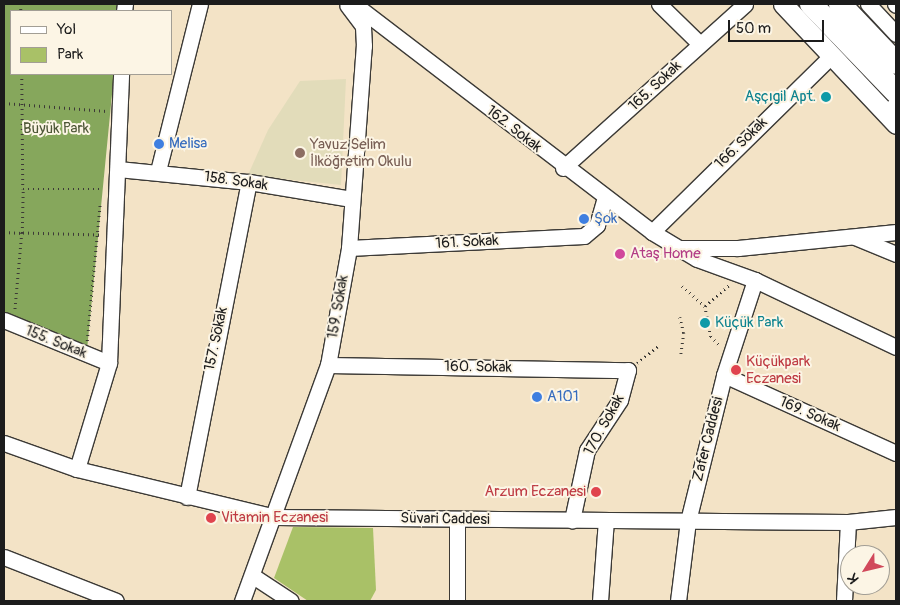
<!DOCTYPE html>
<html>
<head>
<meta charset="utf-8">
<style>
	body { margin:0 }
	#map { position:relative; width:900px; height:605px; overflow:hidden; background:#f3e3c6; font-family:Pangolin,sans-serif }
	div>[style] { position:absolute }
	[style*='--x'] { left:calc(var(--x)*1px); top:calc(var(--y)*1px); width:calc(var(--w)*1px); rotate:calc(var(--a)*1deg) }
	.built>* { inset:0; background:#e2dcba }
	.green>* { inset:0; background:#a9c167 }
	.forest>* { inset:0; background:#86a75c }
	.path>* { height:2.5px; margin-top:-1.25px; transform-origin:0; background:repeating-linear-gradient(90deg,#3c3a36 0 1px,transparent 0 5px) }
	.roads { filter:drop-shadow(1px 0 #3c3a36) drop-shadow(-1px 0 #3c3a36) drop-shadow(0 1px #3c3a36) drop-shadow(0 -1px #3c3a36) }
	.minor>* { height:15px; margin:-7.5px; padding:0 7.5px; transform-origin:7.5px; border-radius:7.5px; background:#fff }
	.major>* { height:19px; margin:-9.5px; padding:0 9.5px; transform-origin:9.5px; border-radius:9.5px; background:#fff }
	.highway>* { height:22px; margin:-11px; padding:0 11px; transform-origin:11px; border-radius:11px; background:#fff }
	.dots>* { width:14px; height:14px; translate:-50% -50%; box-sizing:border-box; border:2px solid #fcf5e5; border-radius:50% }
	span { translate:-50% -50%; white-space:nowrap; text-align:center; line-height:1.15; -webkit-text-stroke:4px #fcf5e5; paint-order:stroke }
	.street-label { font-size:15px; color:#1c1c1c }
	.culture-label { font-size:15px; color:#0d838f }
	.right { translate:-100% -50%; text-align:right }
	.left { translate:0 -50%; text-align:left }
	.park-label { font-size:15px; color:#4d5636 }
	.shop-label { font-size:15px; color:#366cbe }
	.education-label { font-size:15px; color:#785e54 }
	.hotel-label { font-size:15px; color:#b23c85 }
	.health-label { font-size:15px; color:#be3a42 }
	.frame { position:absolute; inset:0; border:5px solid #1c1c1c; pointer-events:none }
	.legend { position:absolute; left:10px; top:10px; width:162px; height:65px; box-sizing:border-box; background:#fcf5e5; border:1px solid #a29e95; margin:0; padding:6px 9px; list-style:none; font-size:15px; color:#1c1c1c }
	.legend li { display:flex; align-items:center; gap:10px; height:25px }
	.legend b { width:25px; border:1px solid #a29e95 }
	.north { position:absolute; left:840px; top:545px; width:50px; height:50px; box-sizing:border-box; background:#fcf5e5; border:1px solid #a29e95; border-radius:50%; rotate:234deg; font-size:14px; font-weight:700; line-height:20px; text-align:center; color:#1c1c1c }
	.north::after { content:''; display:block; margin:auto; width:18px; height:22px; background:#d1495b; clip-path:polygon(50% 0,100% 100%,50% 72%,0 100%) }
	.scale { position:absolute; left:728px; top:20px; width:96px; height:22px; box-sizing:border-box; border:2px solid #1c1c1c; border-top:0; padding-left:6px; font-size:15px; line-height:18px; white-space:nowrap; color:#1c1c1c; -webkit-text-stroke:4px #fcf5e5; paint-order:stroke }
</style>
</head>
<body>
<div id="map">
	<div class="built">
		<i style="clip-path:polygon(346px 79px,341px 185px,248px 175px,268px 130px,300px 81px)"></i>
	</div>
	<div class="green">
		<i style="clip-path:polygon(293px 527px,373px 528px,376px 590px,370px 601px,308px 601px,274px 578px)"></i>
	</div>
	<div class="forest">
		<i style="clip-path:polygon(4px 4px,121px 4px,120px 11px,11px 11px,11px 74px,114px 74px,87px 350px,4px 316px)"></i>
	</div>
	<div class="path">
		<i style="--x:21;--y:4;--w:7;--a:90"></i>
		<i style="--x:22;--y:74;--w:115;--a:89.5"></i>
		<i style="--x:4;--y:103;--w:103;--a:4.4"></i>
		<i style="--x:4;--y:232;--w:18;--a:3"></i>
		<i style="--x:22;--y:233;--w:78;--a:95.1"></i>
		<i style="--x:99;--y:235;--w:77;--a:-178.5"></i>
		<i style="--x:22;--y:233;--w:44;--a:-88.7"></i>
		<i style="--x:23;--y:189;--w:79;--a:0"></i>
		<i style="--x:682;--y:286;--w:30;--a:41"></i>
		<i style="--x:705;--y:306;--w:31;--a:79"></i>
		<i style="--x:711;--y:336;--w:13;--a:48"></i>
		<i style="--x:705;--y:306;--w:32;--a:-41"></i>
		<i style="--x:680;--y:317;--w:16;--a:76"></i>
		<i style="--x:684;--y:333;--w:21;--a:98"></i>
		<i style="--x:87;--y:341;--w:138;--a:-84.6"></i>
		<i style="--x:637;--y:363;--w:28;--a:-39"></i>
	</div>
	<div class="roads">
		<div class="minor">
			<i style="--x:354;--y:4;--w:375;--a:37.4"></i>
			<i style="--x:652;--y:232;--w:52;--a:31"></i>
			<i style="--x:697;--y:259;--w:62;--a:19.9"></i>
			<i style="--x:755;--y:280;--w:156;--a:25.4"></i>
			<i style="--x:659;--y:4;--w:57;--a:44.3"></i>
			<i style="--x:868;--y:4;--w:41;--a:47"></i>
			<i style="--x:895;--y:4;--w:1;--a:45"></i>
			<i style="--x:124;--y:11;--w:7;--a:-82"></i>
			<i style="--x:887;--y:114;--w:14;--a:-51"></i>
			<i style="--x:563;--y:168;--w:245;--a:-42"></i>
			<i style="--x:118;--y:169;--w:132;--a:5.7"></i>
			<i style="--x:249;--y:182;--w:104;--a:9.4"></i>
			<i style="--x:158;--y:171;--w:172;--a:-75.9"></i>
			<i style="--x:652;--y:232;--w:252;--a:-44.5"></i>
			<i style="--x:855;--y:237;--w:44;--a:22.5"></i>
			<i style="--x:349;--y:248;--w:235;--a:-2.9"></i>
			<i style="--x:584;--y:236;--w:17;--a:-40"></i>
			<i style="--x:597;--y:225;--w:26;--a:-74"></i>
			<i style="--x:678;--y:248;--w:60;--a:0"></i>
			<i style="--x:738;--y:248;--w:159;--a:-5.8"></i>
			<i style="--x:4;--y:320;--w:113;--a:22.3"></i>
			<i style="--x:328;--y:365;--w:300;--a:1"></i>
			<i style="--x:628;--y:370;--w:31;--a:105"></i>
			<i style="--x:620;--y:400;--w:60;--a:123.4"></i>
			<i style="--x:587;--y:450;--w:72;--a:102.1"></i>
			<i style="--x:724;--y:375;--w:189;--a:24.4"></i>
			<i style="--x:4;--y:443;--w:77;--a:19.6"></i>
			<i style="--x:77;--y:469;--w:204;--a:13.6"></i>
			<i style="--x:275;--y:517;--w:573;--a:0.5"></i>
			<i style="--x:848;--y:522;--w:48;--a:-5.9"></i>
			<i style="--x:77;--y:469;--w:111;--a:-73.2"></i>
			<i style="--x:109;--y:363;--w:289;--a:-87.6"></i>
			<i style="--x:187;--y:497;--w:321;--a:-78.9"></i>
			<i style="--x:457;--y:519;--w:82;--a:90"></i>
			<i style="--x:4;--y:557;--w:120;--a:21.4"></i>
			<i style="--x:253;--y:576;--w:45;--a:33.3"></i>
			<i style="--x:242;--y:601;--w:251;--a:-70"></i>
			<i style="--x:328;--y:365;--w:119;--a:-79.8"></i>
			<i style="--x:349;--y:248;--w:203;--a:-85.8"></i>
			<i style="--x:364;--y:46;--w:20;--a:-93"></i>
			<i style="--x:363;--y:26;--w:26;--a:-127"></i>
			<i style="--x:600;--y:601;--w:81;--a:-85.8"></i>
			<i style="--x:678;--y:601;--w:81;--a:-82.9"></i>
			<i style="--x:688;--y:521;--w:150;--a:-76.1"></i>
			<i style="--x:724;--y:375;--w:100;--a:-71.9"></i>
			<i style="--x:844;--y:601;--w:79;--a:-87.1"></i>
		</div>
		<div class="major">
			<i style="--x:783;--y:4;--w:165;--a:46.7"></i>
		</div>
		<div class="highway">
			<i style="--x:811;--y:4;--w:122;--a:46"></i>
			<i style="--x:840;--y:4;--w:81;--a:46.5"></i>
		</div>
	</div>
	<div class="dots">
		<i style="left:826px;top:97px;background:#0f9aa8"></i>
		<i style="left:159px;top:144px;background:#3f7fe0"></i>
		<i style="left:300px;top:153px;background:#8d6e63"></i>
		<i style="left:584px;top:219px;background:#3f7fe0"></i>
		<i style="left:620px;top:254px;background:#d1479c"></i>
		<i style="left:705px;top:323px;background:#0f9aa8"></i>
		<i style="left:736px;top:370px;background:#e0444e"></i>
		<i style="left:537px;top:397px;background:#3f7fe0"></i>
		<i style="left:596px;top:492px;background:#e0444e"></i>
		<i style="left:211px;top:518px;background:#e0444e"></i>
	</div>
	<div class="street-label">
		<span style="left:655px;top:86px;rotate:-43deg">165. Sokak</span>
		<span style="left:514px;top:129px;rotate:38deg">162. Sokak</span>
		<span style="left:741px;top:143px;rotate:-44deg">166. Sokak</span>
		<span style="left:236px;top:181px;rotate:8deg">158. Sokak</span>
		<span style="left:467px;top:242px;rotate:-3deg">161. Sokak</span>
		<span style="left:338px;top:307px;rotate:-80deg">159. Sokak</span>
		<span style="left:216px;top:339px;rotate:-78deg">157. Sokak</span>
		<span style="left:56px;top:342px;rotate:22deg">155. Sokak</span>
		<span style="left:478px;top:367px;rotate:1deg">160. Sokak</span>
		<span style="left:810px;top:414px;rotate:24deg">169. Sokak</span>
		<span style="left:604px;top:425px;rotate:-61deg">170. Sokak</span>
		<span style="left:708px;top:439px;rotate:-76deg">Zafer Caddesi</span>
		<span style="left:445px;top:519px;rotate:1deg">Süvari Caddesi</span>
	</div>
	<div class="culture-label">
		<span class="right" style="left:816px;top:97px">Aşçıgil Apt.</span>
		<span class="left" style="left:715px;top:323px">Küçük Park</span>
	</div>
	<div class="park-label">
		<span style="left:56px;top:129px">Büyük Park</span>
	</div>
	<div class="shop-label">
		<span class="left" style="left:169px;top:144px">Melisa</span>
		<span class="left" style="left:594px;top:219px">Şok</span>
		<span class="left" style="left:547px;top:397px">A101</span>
	</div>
	<div class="education-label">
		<span class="left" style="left:310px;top:153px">Yavuz Selim<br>İlköğretim Okulu</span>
	</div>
	<div class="hotel-label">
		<span class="left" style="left:630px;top:254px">Ataş Home</span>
	</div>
	<div class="health-label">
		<span class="left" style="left:746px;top:370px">Küçükpark<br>Eczanesi</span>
		<span class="right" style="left:586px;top:492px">Arzum Eczanesi</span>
		<span class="left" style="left:221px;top:518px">Vitamin Eczanesi</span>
	</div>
	<div class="frame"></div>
	<ul class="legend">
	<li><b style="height:6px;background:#fff"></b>Yol</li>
	<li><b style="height:14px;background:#a9c167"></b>Park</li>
	</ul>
	<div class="north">K</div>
	<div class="scale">50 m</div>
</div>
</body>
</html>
